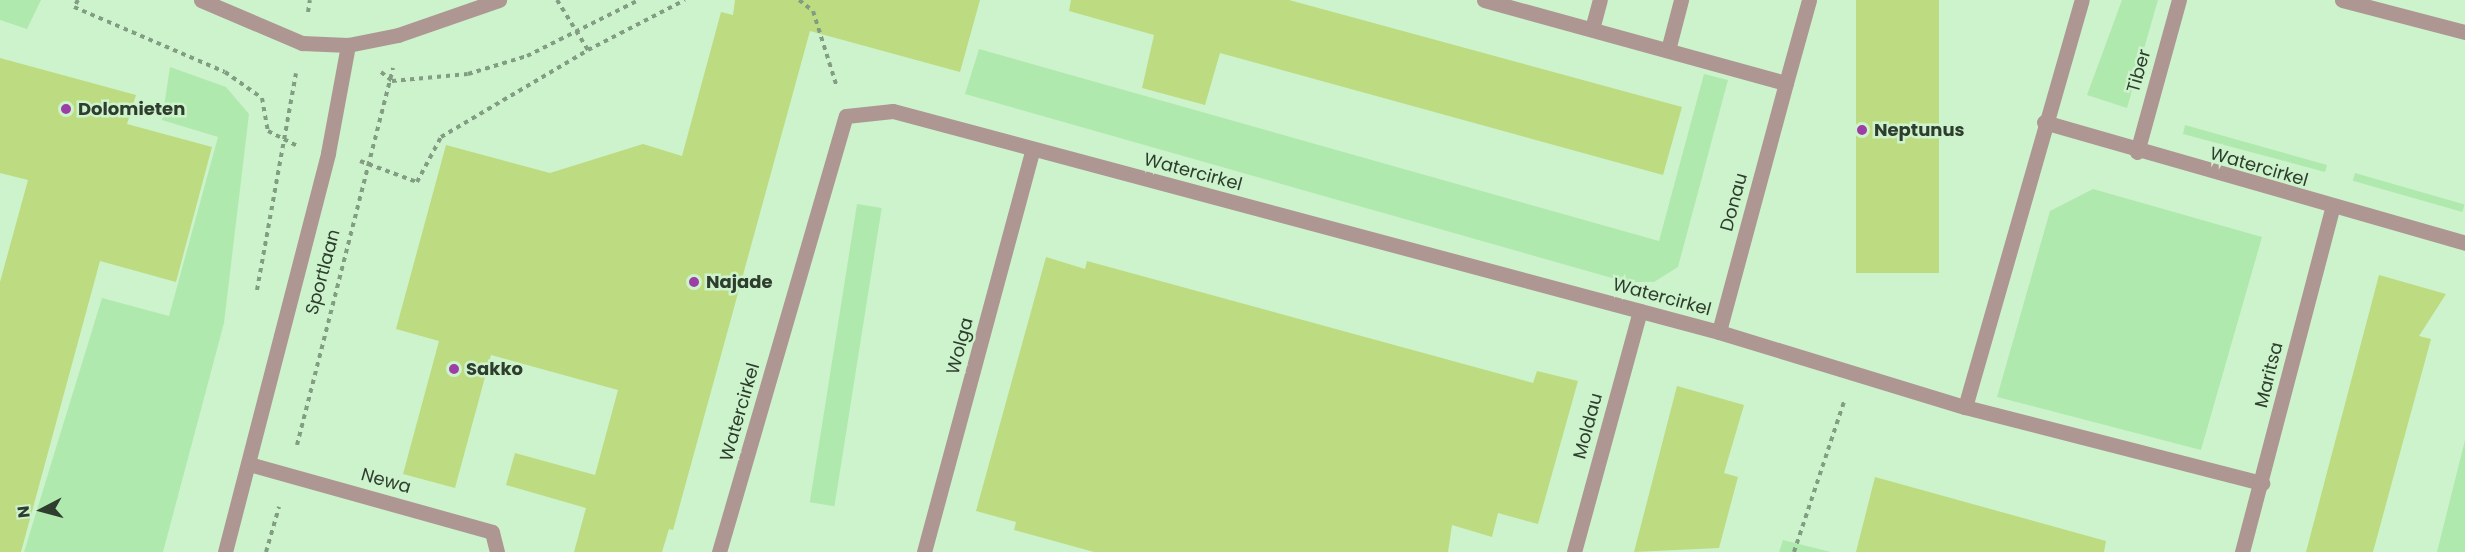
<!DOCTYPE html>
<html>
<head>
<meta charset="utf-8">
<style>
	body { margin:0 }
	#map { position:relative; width:2465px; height:552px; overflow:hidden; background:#cdf3cc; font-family:Poppins,sans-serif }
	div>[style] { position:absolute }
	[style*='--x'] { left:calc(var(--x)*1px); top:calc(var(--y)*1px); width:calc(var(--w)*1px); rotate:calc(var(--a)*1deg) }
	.green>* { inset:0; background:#b0e9ae; transform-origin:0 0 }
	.building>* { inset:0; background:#bddb81; transform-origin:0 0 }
	.path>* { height:4px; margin-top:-2px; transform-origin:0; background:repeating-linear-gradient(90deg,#829d82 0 4.5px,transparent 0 9px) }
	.service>* { height:15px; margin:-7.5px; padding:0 7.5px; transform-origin:7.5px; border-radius:7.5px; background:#ae9693 }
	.minor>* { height:15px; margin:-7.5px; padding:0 7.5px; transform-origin:7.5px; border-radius:7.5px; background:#ae9693 }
	.tertiary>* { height:15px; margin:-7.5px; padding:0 7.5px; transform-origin:7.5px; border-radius:7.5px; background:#ae9693 }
	.dots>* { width:16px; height:16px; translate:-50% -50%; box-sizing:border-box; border:3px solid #cdf3cc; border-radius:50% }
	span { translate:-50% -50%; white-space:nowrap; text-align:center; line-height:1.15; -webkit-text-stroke:5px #cdf3cc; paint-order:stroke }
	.street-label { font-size:18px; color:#2e3d2e }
	.poi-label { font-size:18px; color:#2e3d2e; font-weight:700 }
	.left { translate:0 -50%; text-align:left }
	.north { position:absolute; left:12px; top:480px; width:60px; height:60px; -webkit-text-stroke:4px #cdf3cc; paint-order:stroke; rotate:264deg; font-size:16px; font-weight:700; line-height:24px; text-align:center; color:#2e3d2e }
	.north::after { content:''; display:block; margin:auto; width:21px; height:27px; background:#2e3d2e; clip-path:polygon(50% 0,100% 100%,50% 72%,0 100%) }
</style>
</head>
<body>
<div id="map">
	<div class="green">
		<i style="clip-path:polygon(0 0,41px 0,27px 29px,0 20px)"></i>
		<i style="clip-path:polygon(2122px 0,2158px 0,2127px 108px,2087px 95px)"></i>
		<i style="clip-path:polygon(979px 49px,1659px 241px,1704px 74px,1728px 80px,1678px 267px,1654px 282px,1626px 282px,965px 94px)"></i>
		<i style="clip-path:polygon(170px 67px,226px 87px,249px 114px,224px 323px,163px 552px,24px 552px,102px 298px,169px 316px,218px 137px,162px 120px)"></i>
		<i style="clip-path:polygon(2185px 125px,2327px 165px,2325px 172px,2183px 134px)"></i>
		<i style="left:2355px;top:173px;width:114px;height:8px;rotate:16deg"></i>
		<i style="clip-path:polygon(2093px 189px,2262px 237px,2201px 450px,1997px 397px,2050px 211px)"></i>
		<i style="left:857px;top:204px;width:25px;height:302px;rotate:9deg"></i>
		<i style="clip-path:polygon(2465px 440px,2465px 552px,2437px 552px)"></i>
		<i style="clip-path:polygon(1783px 540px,1831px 552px,1779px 552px)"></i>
	</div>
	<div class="building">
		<i style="clip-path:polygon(735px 0,980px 0,960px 72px,810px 31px,673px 530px,669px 529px,662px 552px,574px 552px,586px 508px,506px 485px,515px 453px,595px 475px,618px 390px,491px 355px,455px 488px,403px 474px,439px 341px,396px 329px,446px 145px,550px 173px,643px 144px,682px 156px,721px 12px,733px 15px)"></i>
		<i style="clip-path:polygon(1071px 0,1289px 0,1682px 107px,1663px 175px,1220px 53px,1205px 105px,1142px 88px,1154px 35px,1069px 11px)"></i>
		<i style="left:1856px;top:0;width:83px;height:273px"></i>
		<i style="clip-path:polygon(0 58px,136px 95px,127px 124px,212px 147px,176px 282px,100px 261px,21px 552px,0 552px,0 282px,28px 180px,0 173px)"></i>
		<i style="clip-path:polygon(1046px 257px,1085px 269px,1087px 261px,1533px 383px,1537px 371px,1578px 381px,1538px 524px,1498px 513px,1492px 537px,1452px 525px,1448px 552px,1094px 552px,1014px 530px,1016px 522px,976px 511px)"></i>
		<i style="clip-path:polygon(2379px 275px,2446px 294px,2419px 336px,2431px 339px,2373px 552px,2306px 552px)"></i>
		<i style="clip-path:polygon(1677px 386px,1744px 405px,1724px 473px,1738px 477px,1719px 548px,1634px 552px)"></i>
		<i style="clip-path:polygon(1875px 477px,2106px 541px,2104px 552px,1856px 552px)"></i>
	</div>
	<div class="path">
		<i style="--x:78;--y:0;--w:8;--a:120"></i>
		<i style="--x:74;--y:7;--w:164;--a:23.3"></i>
		<i style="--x:225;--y:72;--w:45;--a:35.1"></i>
		<i style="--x:262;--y:98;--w:34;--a:80"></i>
		<i style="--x:268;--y:131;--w:33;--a:27"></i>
		<i style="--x:557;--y:0;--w:59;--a:58.2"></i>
		<i style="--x:588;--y:50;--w:109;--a:-27.3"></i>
		<i style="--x:799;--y:0;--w:18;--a:38"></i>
		<i style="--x:813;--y:11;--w:80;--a:72.5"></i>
		<i style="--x:308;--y:12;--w:12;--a:-81"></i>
		<i style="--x:381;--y:72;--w:14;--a:39"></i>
		<i style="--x:392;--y:81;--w:76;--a:-5.3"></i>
		<i style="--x:468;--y:74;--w:62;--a:-17"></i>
		<i style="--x:527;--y:56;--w:125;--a:-26.6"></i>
		<i style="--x:360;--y:161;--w:61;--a:20.2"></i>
		<i style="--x:417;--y:182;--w:51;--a:-61.9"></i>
		<i style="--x:441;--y:137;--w:171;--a:-30.6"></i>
		<i style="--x:257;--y:290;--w:220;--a:-79.8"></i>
		<i style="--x:297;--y:445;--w:389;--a:-75.7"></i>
		<i style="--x:266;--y:552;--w:47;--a:-73.9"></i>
		<i style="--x:1794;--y:552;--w:158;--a:-71.6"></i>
	</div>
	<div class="service">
		<i style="--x:1592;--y:29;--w:30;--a:-75"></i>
		<i style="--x:1668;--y:50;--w:52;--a:-75.4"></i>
		<i style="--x:1786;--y:83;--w:86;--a:-74.5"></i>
		<i style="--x:249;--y:464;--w:252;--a:15.6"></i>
		<i style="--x:492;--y:532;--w:21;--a:76"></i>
	</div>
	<div class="minor">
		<i style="--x:1484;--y:0;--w:313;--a:15.4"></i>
		<i style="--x:1786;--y:83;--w:258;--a:105.1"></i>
		<i style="--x:2342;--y:0;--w:127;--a:14.6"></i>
		<i style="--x:2044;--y:122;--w:438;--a:16"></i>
		<i style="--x:2137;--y:152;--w:158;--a:-74.6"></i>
		<i style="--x:1965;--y:407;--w:307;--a:14.4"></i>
		<i style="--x:719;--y:552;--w:454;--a:-73.8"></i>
		<i style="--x:846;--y:116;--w:47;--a:-6.1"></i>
		<i style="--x:893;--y:111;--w:855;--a:14.98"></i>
		<i style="--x:1719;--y:332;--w:257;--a:17"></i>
		<i style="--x:1965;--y:407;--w:423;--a:-74"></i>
		<i style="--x:924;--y:552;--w:417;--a:-74.9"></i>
		<i style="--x:1574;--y:552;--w:250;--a:-74.7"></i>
		<i style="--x:2242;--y:552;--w:356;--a:-75.3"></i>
	</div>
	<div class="tertiary">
		<i style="--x:201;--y:0;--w:110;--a:23.1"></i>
		<i style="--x:302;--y:43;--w:46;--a:2.5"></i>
		<i style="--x:348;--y:45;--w:51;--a:-11.3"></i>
		<i style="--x:398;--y:35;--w:107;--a:-19.1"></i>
		<i style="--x:225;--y:552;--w:412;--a:-75.5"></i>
		<i style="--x:328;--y:153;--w:110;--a:-79.5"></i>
	</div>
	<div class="dots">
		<i style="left:66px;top:109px;background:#9d3ea6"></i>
		<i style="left:1862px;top:130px;background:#9d3ea6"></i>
		<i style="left:694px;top:282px;background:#9d3ea6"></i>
		<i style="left:454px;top:369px;background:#9d3ea6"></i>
	</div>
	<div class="street-label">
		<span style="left:2139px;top:71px;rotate:-74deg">Tiber</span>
		<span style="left:2259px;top:167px;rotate:16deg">Watercirkel</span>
		<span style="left:1193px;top:172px;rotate:15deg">Watercirkel</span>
		<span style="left:1734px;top:202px;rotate:-75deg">Donau</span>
		<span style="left:323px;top:272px;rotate:-75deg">Sportlaan</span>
		<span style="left:1662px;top:297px;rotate:15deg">Watercirkel</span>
		<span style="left:960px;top:346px;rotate:-75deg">Wolga</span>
		<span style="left:2269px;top:375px;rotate:-76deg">Maritsa</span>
		<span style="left:740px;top:412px;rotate:-74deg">Watercirkel</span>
		<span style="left:1588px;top:426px;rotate:-75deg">Moldau</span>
		<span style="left:386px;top:481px;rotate:16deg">Newa</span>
	</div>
	<div class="poi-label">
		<span class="left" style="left:78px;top:109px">Dolomieten</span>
		<span class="left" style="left:1874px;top:130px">Neptunus</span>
		<span class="left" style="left:706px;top:282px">Najade</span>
		<span class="left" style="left:466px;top:369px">Sakko</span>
	</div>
	<div class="north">N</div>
</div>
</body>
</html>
